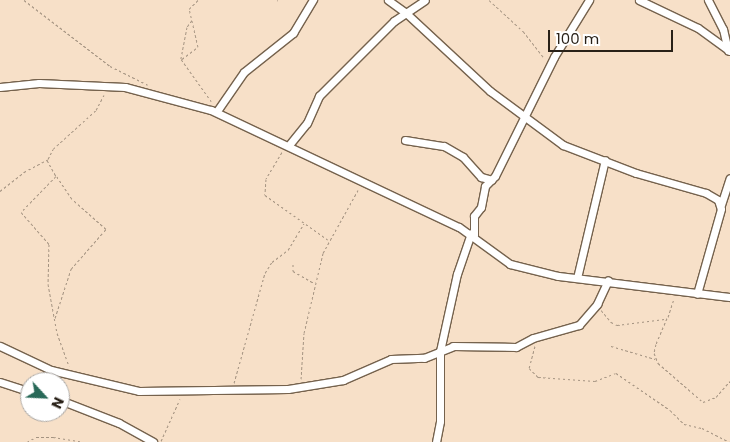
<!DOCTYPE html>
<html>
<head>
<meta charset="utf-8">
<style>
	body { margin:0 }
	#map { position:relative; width:730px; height:442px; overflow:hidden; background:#f7e0c8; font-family:Poppins,sans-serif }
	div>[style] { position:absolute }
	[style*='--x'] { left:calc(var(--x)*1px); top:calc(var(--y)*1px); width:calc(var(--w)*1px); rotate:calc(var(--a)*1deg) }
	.path>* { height:1px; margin-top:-0.5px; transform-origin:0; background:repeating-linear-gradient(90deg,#a49381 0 2.5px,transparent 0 5px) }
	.roads { filter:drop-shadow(1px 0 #75624d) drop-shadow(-1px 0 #75624d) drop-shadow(0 1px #75624d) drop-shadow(0 -1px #75624d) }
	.minor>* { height:7px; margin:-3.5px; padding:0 3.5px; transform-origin:3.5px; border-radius:3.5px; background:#fff }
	span { translate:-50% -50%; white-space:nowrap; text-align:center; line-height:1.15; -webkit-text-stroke:4px #fff; paint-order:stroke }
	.north { position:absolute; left:20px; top:372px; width:50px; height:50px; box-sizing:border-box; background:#fff; border:1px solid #a9a6a3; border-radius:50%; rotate:115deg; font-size:14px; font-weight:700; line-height:20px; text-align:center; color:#292118 }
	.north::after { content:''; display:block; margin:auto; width:18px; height:22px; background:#286958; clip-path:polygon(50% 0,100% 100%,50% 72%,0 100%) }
	.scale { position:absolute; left:548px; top:30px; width:125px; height:22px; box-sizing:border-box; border:2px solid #292118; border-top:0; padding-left:6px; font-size:15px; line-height:18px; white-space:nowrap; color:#292118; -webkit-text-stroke:4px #fff; paint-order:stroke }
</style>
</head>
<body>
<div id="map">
	<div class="path">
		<i style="--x:24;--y:0;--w:108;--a:37.5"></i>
		<i style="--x:110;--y:66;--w:42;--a:26.6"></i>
		<i style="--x:277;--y:0;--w:1;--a:45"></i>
		<i style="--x:489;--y:0;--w:46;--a:42.4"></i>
		<i style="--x:523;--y:31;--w:34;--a:52"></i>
		<i style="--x:192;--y:20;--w:9;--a:126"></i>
		<i style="--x:187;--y:27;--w:33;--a:101"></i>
		<i style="--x:181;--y:59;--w:52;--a:54.5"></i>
		<i style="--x:182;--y:59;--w:20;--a:-37"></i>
		<i style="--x:198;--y:47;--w:39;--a:-103"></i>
		<i style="--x:189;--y:9;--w:13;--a:-45"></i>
		<i style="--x:282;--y:152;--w:31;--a:121"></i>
		<i style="--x:266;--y:179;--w:16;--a:94"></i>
		<i style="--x:265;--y:195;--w:77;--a:35.5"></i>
		<i style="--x:47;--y:160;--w:18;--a:61"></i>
		<i style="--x:56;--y:176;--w:50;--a:134.2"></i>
		<i style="--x:21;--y:212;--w:43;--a:48.8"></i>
		<i style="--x:49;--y:244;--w:40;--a:91.4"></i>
		<i style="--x:48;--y:284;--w:50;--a:79.6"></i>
		<i style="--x:57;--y:333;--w:35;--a:70"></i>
		<i style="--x:0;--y:191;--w:31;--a:-38"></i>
		<i style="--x:24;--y:172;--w:27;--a:-28"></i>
		<i style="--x:48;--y:159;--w:11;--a:-63"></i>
		<i style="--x:53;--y:149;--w:58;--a:-42.2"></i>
		<i style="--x:96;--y:110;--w:17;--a:-62"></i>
		<i style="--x:293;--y:264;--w:7;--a:90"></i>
		<i style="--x:293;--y:271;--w:24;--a:30"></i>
		<i style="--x:601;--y:310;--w:16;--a:50"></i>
		<i style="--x:611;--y:322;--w:7;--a:27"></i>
		<i style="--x:617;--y:325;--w:48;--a:-7.1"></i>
		<i style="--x:668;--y:317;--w:19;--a:-72"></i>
		<i style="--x:55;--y:318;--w:52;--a:-71.9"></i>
		<i style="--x:71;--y:269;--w:53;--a:-48.8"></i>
		<i style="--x:106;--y:229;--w:45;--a:-138.6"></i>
		<i style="--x:72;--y:199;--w:27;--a:-124"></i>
		<i style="--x:667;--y:318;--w:28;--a:113"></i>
		<i style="--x:656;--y:344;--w:9;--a:103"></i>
		<i style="--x:654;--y:353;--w:11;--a:68"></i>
		<i style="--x:658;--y:363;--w:60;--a:40.9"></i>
		<i style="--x:703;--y:402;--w:14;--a:-21"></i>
		<i style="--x:716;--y:397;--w:21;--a:-49"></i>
		<i style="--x:535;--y:346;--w:23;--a:105"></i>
		<i style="--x:529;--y:368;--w:13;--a:45"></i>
		<i style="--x:538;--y:377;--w:57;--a:4"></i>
		<i style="--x:595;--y:381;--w:22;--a:-21"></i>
		<i style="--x:616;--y:373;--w:65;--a:34.4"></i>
		<i style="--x:670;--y:410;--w:20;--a:45"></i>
		<i style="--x:684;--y:424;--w:18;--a:13"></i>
		<i style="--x:702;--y:428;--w:31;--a:27"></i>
		<i style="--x:611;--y:346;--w:46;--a:16.5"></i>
		<i style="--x:301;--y:379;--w:46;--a:-86.3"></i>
		<i style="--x:304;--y:333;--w:82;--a:-76.6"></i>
		<i style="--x:323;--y:253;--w:72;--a:-60.9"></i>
		<i style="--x:234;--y:383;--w:114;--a:-74.3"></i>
		<i style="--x:265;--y:273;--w:13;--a:-58"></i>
		<i style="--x:272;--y:262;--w:20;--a:-37"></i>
		<i style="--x:288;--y:250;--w:31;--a:-59"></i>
		<i style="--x:161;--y:441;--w:46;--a:-65.7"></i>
		<i style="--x:27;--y:442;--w:10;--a:-29"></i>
		<i style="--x:36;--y:437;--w:17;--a:0"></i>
		<i style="--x:53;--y:437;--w:30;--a:9"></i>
	</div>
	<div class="roads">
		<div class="minor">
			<i style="--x:388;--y:0;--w:22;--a:36"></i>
			<i style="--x:406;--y:13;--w:115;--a:42.9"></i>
			<i style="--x:490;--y:91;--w:91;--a:36.5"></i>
			<i style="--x:563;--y:145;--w:78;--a:21"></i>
			<i style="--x:636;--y:173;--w:73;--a:15.9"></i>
			<i style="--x:706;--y:193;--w:14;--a:30"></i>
			<i style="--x:718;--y:200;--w:9;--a:72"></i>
			<i style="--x:721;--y:209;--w:88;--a:105.8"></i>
			<i style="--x:639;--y:0;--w:65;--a:25.4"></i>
			<i style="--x:698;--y:28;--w:39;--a:36"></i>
			<i style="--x:708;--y:0;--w:33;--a:63"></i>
			<i style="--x:723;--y:29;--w:22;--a:77"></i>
			<i style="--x:0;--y:87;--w:39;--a:-6"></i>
			<i style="--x:39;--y:83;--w:86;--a:2.7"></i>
			<i style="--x:125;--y:87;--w:89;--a:15"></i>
			<i style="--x:211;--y:110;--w:274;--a:25.3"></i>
			<i style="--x:459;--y:227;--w:63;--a:36"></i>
			<i style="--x:510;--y:264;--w:49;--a:14"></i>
			<i style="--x:558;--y:276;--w:173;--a:7"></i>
			<i style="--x:217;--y:111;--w:47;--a:-55.3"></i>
			<i style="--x:244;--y:72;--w:63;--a:-38.5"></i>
			<i style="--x:293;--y:33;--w:39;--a:-59"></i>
			<i style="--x:405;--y:140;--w:39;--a:9"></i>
			<i style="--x:444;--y:146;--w:22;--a:30"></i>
			<i style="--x:463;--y:157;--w:27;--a:48"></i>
			<i style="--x:481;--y:177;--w:11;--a:15"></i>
			<i style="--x:289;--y:145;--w:28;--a:-51"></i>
			<i style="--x:307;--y:123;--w:30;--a:-66"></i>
			<i style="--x:319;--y:96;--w:106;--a:-45"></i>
			<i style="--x:394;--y:21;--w:37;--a:-34"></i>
			<i style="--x:721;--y:205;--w:28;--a:-72"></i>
			<i style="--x:474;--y:235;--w:19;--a:-90"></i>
			<i style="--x:474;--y:216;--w:11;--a:-52"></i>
			<i style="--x:481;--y:207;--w:21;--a:-79"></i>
			<i style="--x:485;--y:186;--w:14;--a:-45"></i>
			<i style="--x:495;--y:176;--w:133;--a:-63.6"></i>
			<i style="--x:554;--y:57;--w:67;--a:-58.4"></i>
			<i style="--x:577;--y:278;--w:121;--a:-76.7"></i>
			<i style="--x:0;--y:346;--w:56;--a:25.2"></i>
			<i style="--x:51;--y:370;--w:90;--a:13.4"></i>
			<i style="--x:139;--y:391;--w:149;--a:-0.8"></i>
			<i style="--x:288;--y:389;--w:56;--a:-9.3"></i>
			<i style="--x:343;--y:380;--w:52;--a:-23.6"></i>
			<i style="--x:391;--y:359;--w:33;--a:-2"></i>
			<i style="--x:424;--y:358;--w:31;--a:-22"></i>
			<i style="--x:453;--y:346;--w:63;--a:0.9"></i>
			<i style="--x:516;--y:347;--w:19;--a:-28"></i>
			<i style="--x:533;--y:338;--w:48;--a:-15.8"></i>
			<i style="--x:579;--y:325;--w:28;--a:-49"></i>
			<i style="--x:597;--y:304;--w:26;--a:-65"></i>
			<i style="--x:0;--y:382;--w:32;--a:18"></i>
			<i style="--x:60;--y:400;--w:63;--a:21.3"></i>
			<i style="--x:119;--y:423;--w:39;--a:29"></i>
			<i style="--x:436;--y:442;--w:21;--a:-79"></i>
			<i style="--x:440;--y:421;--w:70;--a:-90"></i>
			<i style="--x:440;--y:351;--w:79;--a:-77.6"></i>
			<i style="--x:457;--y:274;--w:43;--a:-71.1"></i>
		</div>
	</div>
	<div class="north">N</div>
	<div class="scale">100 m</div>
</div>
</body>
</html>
